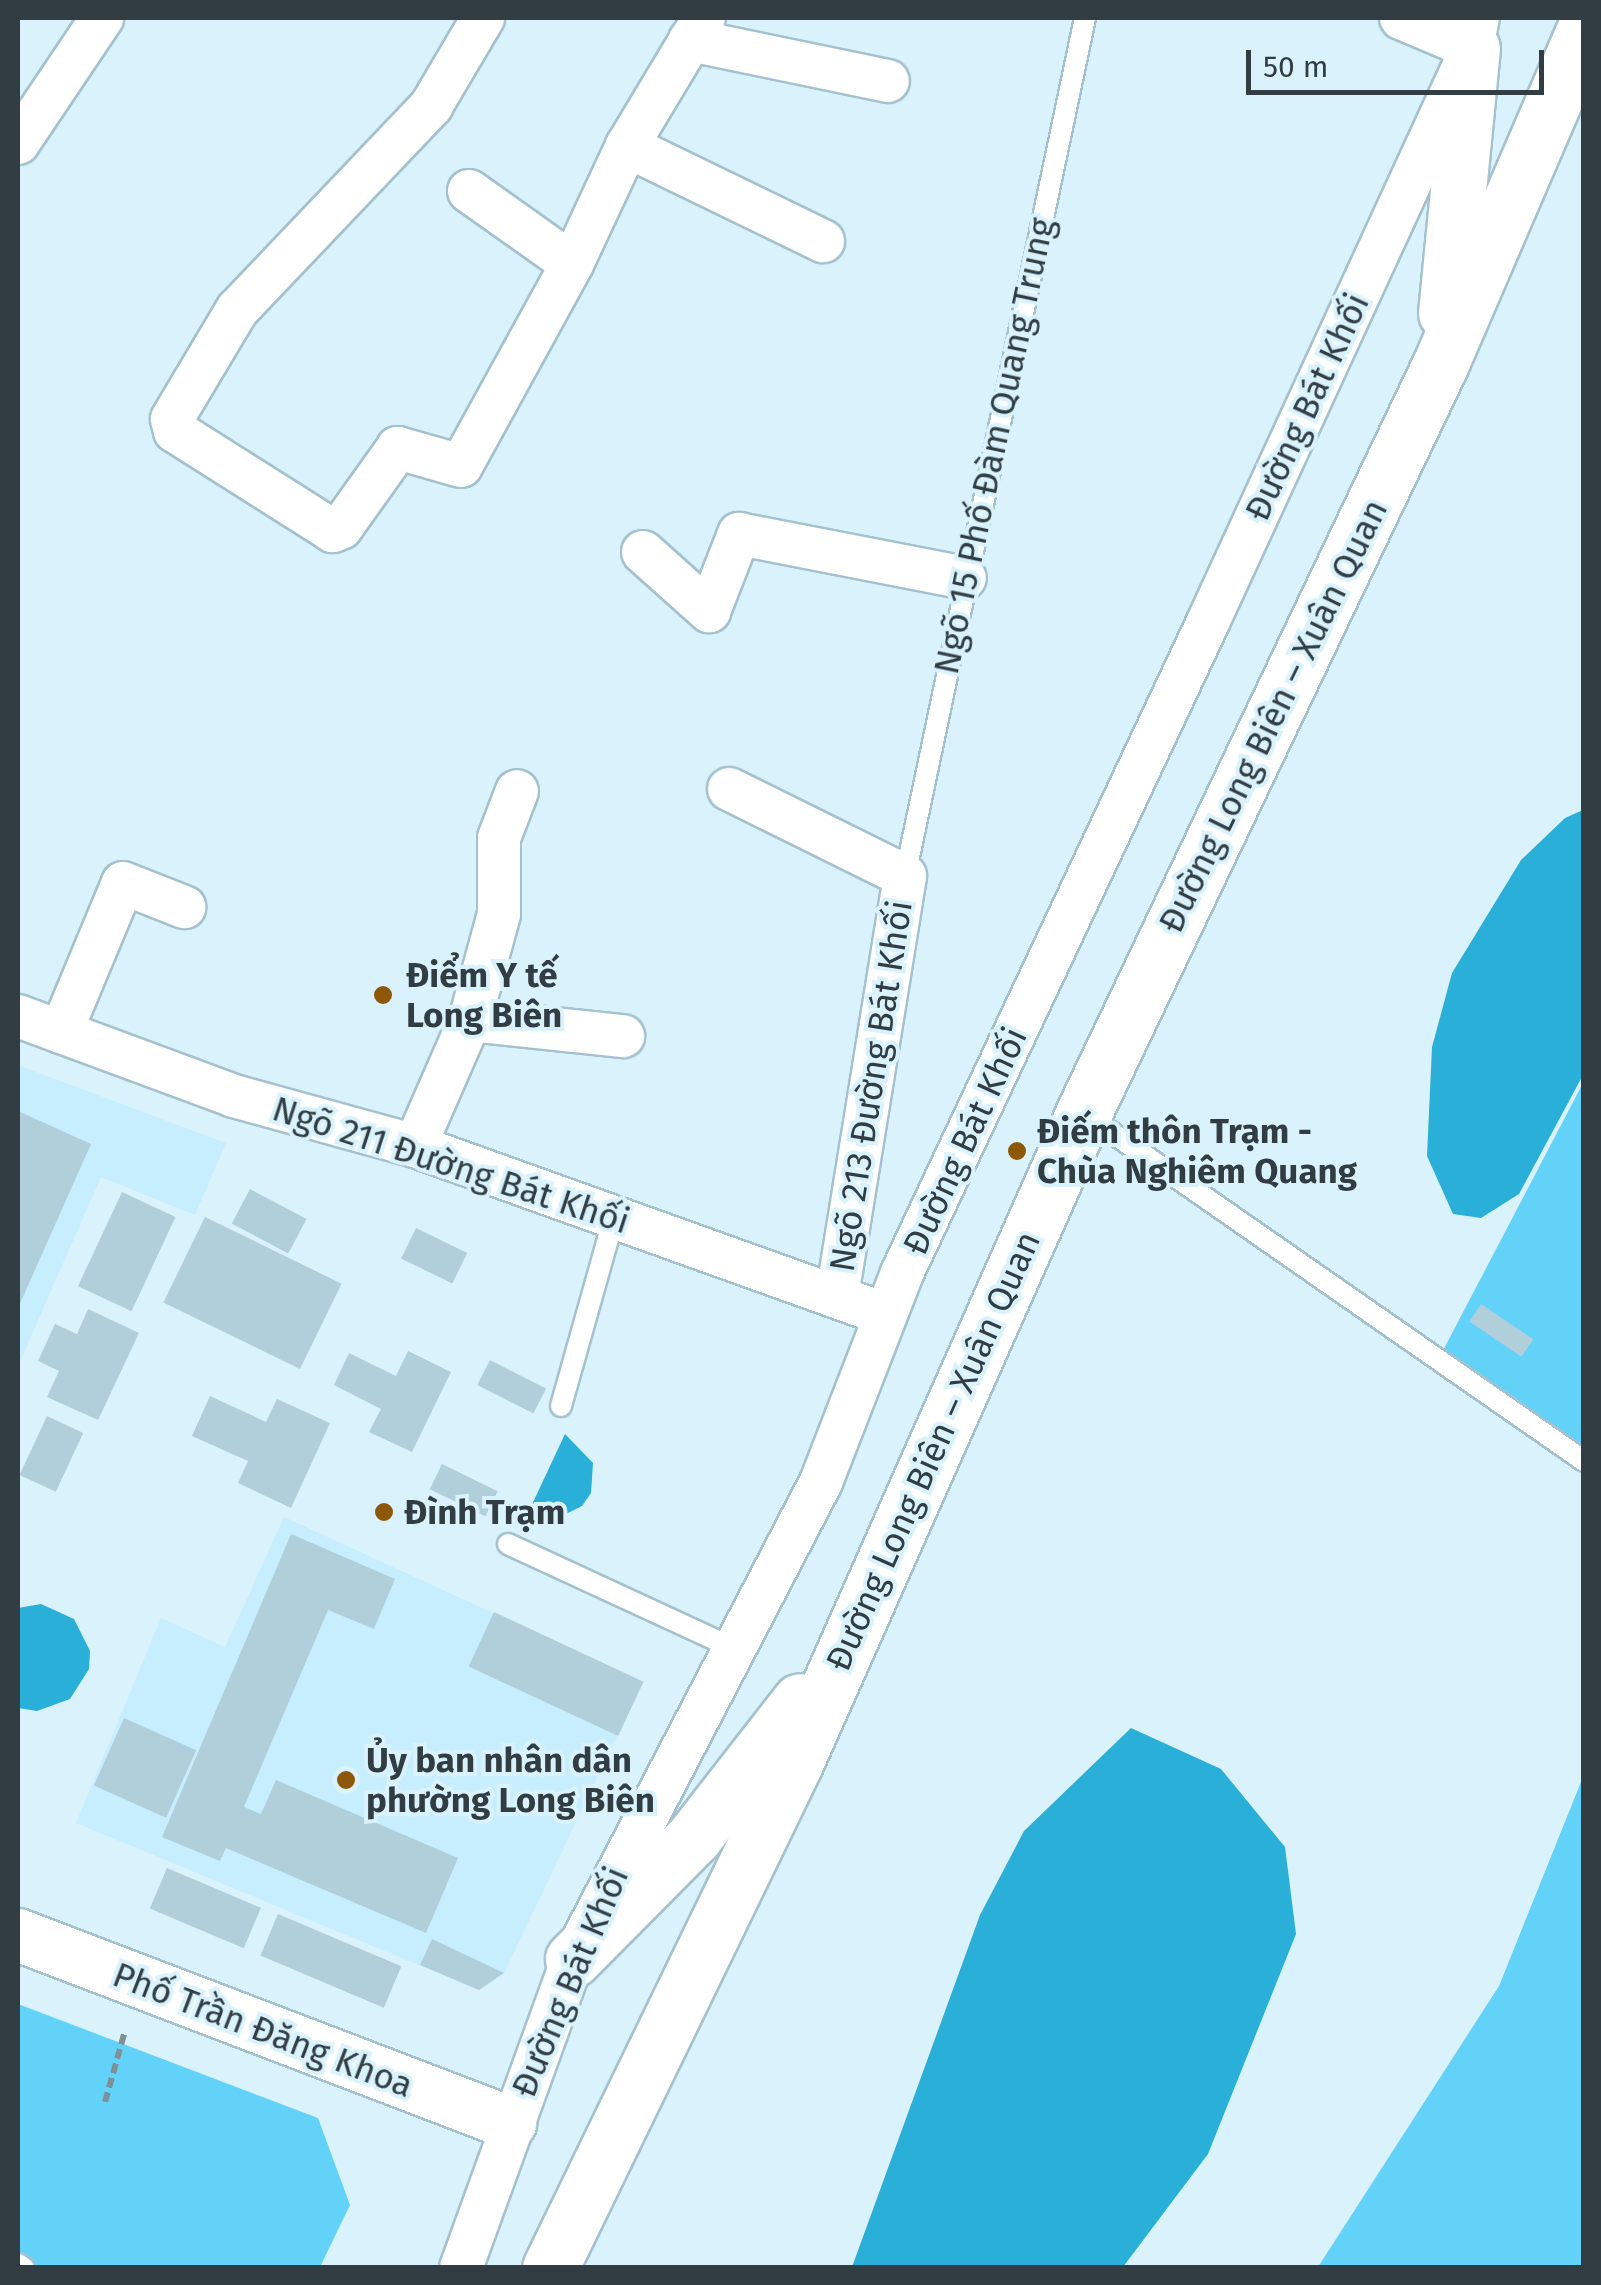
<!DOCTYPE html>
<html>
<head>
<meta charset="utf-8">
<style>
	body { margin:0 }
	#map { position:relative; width:1601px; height:2285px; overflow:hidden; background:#d9f2fc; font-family:"Fira Sans",sans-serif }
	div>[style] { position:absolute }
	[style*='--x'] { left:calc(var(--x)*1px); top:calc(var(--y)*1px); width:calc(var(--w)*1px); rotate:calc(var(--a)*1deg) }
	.built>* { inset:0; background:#c6eefe }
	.green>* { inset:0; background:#63d2f9 }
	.water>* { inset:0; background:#2aafd8 }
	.building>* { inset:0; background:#b1cedb; transform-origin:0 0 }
	.path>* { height:6px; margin-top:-3px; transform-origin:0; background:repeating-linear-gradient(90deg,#7f9198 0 10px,transparent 0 15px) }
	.roads { filter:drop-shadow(2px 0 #a4c1cd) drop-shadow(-2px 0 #a4c1cd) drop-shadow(0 2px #a4c1cd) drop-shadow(0 -2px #a4c1cd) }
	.service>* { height:20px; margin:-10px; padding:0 10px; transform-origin:10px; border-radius:10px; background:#fff }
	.minor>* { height:42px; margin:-21px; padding:0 21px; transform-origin:21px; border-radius:21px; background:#fff }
	.tertiary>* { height:52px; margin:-26px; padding:0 26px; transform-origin:26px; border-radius:26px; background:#fff }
	.primary>* { height:55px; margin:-27.5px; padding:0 27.5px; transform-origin:27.5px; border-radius:27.5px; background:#fff }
	.dots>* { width:28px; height:28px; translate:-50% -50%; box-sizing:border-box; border:5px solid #d9f2fc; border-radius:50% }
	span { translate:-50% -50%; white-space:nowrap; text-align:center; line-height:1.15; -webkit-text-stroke:8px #d9f2fc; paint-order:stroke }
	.street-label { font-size:35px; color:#313d42 }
	.poi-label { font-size:35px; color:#313d42; font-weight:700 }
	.left { translate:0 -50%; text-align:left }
	.frame { position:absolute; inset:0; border:20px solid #313d42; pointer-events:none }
	.scale { position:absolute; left:1246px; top:50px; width:298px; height:45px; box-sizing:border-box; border:5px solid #313d42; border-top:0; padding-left:12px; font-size:30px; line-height:35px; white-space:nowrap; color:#313d42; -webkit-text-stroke:8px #d9f2fc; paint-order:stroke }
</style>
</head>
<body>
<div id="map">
	<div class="built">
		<i style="clip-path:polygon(18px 1065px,226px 1143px,195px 1215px,101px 1177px,18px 1366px)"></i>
		<i style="clip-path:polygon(284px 1517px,643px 1682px,504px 1973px,479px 1990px,76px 1823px,161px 1618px,225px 1647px)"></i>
	</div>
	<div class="green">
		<i style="clip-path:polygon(1583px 1083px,1583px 1463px,1438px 1360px)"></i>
		<i style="clip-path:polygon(1583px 1777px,1583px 2267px,1318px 2267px,1499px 1986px)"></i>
		<i style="clip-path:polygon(18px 2004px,318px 2118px,350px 2205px,320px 2267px,18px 2267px)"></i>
	</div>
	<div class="water">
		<i style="clip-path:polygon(1583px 810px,1583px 1075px,1519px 1194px,1481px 1218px,1453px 1214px,1427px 1156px,1432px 1047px,1452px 973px,1521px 860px,1565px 818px)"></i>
		<i style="clip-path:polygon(565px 1434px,593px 1463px,591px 1493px,582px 1506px,556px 1519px,528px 1513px)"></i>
		<i style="clip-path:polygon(41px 1604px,74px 1619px,90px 1651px,89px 1669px,70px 1699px,37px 1711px,18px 1708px,18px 1608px)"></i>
		<i style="clip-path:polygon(1131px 1728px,1221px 1769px,1285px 1847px,1296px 1934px,1208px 2154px,1123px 2267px,852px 2267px,980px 1915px,1024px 1831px)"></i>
	</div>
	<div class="building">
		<i style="clip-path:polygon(18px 1111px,91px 1144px,18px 1308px)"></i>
		<i style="left:250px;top:1189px;width:64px;height:39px;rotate:28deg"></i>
		<i style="left:122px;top:1192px;width:59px;height:104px;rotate:25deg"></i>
		<i style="left:205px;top:1217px;width:152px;height:95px;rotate:26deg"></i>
		<i style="left:416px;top:1228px;width:57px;height:34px;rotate:26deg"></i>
		<i style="left:1481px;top:1304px;width:63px;height:21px;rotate:34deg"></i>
		<i style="clip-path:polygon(88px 1309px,139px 1333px,98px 1420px,47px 1397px,59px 1371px,38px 1361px,55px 1324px,77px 1334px)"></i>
		<i style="clip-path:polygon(408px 1351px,451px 1372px,412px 1452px,369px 1432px,381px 1409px,334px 1385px,349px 1353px,396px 1376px)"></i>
		<i style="left:490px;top:1360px;width:63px;height:28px;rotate:27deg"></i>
		<i style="clip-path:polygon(210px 1396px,266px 1422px,277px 1399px,330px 1423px,291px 1508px,238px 1483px,248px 1461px,192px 1436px)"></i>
		<i style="left:47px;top:1416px;width:40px;height:65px;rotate:25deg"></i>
		<i style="left:442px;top:1464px;width:62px;height:28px;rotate:26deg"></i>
		<i style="clip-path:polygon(291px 1534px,395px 1579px,374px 1629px,328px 1610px,244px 1807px,261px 1814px,276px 1780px,458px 1858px,426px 1933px,226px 1848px,220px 1861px,162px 1837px)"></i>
		<i style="left:494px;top:1612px;width:165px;height:60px;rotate:25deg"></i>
		<i style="left:124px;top:1718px;width:79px;height:74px;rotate:24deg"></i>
		<i style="left:167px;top:1868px;width:102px;height:44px;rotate:23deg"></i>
		<i style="left:278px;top:1914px;width:134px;height:45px;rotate:23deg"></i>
		<i style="clip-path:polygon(432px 1939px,504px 1973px,479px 1990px,420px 1965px)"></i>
	</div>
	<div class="path">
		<i style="--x:105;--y:2102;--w:74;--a:-74.3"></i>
	</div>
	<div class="roads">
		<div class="service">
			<i style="--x:905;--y:876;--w:877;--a:-78.15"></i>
			<i style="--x:1085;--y:1114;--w:608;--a:34.81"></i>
			<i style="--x:561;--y:1406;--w:196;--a:-74.3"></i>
			<i style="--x:508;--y:1544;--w:248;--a:24.8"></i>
			<i style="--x:18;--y:2264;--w:7;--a:34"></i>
		</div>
		<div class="minor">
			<i style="--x:1401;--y:18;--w:77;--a:22.9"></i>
			<i style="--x:690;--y:40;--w:202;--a:11.7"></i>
			<i style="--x:18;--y:143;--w:151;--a:-56.1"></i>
			<i style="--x:627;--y:146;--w:218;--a:25.9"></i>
			<i style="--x:469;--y:191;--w:126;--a:35.3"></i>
			<i style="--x:572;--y:264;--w:230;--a:118.8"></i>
			<i style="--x:461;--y:466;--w:66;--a:-164.1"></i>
			<i style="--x:398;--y:448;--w:98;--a:125.5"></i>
			<i style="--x:341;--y:528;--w:9;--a:159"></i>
			<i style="--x:333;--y:531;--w:187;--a:-147.7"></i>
			<i style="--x:175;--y:431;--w:12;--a:-104"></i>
			<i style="--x:172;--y:419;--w:127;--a:-59.2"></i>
			<i style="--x:237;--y:310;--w:282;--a:-46.4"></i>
			<i style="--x:431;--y:106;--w:102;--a:-59.4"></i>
			<i style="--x:572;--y:264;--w:130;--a:-65"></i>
			<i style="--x:627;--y:146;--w:149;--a:-59"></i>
			<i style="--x:643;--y:552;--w:89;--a:41.8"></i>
			<i style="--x:709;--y:611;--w:83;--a:-68.7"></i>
			<i style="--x:739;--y:534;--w:230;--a:11"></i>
			<i style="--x:729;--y:789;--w:196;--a:26.3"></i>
			<i style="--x:905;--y:876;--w:426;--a:99.2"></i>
			<i style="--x:18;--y:1016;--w:230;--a:20.3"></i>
			<i style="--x:234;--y:1096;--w:188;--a:15.4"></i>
			<i style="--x:415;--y:1146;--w:499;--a:19.7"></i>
			<i style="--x:470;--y:1020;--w:154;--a:6"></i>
			<i style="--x:61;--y:1032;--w:161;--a:-67.4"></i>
			<i style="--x:123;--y:883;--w:66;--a:21.5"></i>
			<i style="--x:415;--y:1146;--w:137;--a:-66.4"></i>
			<i style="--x:470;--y:1020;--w:110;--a:-74.7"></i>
			<i style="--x:499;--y:914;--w:76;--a:-90"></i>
			<i style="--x:499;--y:838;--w:50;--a:-69"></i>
			<i style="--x:461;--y:2268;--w:329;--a:-70.1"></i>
			<i style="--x:573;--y:1959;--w:538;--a:-62.53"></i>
			<i style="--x:821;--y:1482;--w:224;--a:-68.8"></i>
			<i style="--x:902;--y:1273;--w:719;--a:-64.82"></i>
			<i style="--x:1208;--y:622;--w:632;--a:-65.3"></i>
			<i style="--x:1472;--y:48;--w:31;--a:-79"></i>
		</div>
		<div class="tertiary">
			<i style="--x:18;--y:1935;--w:527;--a:20.91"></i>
		</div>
		<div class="primary">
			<i style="--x:1446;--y:313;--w:266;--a:-84.4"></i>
			<i style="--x:573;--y:1959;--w:172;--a:-45.2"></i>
			<i style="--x:694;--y:1837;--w:172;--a:-52.1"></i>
			<i style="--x:550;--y:2268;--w:561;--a:-64.12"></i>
			<i style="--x:795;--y:1763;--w:712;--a:-66.06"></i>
			<i style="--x:1084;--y:1112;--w:827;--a:-64.52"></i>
			<i style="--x:1440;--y:365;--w:364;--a:-66.7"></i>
		</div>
	</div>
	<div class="dots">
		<i style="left:383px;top:995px;background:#8d5807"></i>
		<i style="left:1017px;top:1151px;background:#8d5807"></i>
		<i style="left:384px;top:1512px;background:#8d5807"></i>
		<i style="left:346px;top:1780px;background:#8d5807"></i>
	</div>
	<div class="street-label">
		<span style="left:1307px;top:407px;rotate:-65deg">Đường Bát Khối</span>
		<span style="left:994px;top:446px;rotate:-78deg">Ngõ 15 Phố Đàm Quang Trung</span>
		<span style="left:1273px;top:716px;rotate:-64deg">Đường Long Biên – Xuân Quan</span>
		<span style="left:871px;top:1086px;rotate:-81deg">Ngõ 213 Đường Bát Khối</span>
		<span style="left:965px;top:1141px;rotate:-65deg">Đường Bát Khối</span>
		<span style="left:451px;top:1165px;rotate:18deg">Ngõ 211 Đường Bát Khối</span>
		<span style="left:933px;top:1451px;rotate:-66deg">Đường Long Biên – Xuân Quan</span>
		<span style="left:570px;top:1982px;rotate:-67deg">Đường Bát Khối</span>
		<span style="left:263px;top:2030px;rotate:21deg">Phố Trần Đăng Khoa</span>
	</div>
	<div class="poi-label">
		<span class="left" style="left:406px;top:995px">Điểm Y tế<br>Long Biên</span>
		<span class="left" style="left:1037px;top:1151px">Điếm thôn Trạm -<br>Chùa Nghiêm Quang</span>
		<span class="left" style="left:404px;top:1512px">Đình Trạm</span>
		<span class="left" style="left:366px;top:1780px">Ủy ban nhân dân<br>phường Long Biên</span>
	</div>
	<div class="frame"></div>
	<div class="scale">50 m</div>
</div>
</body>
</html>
